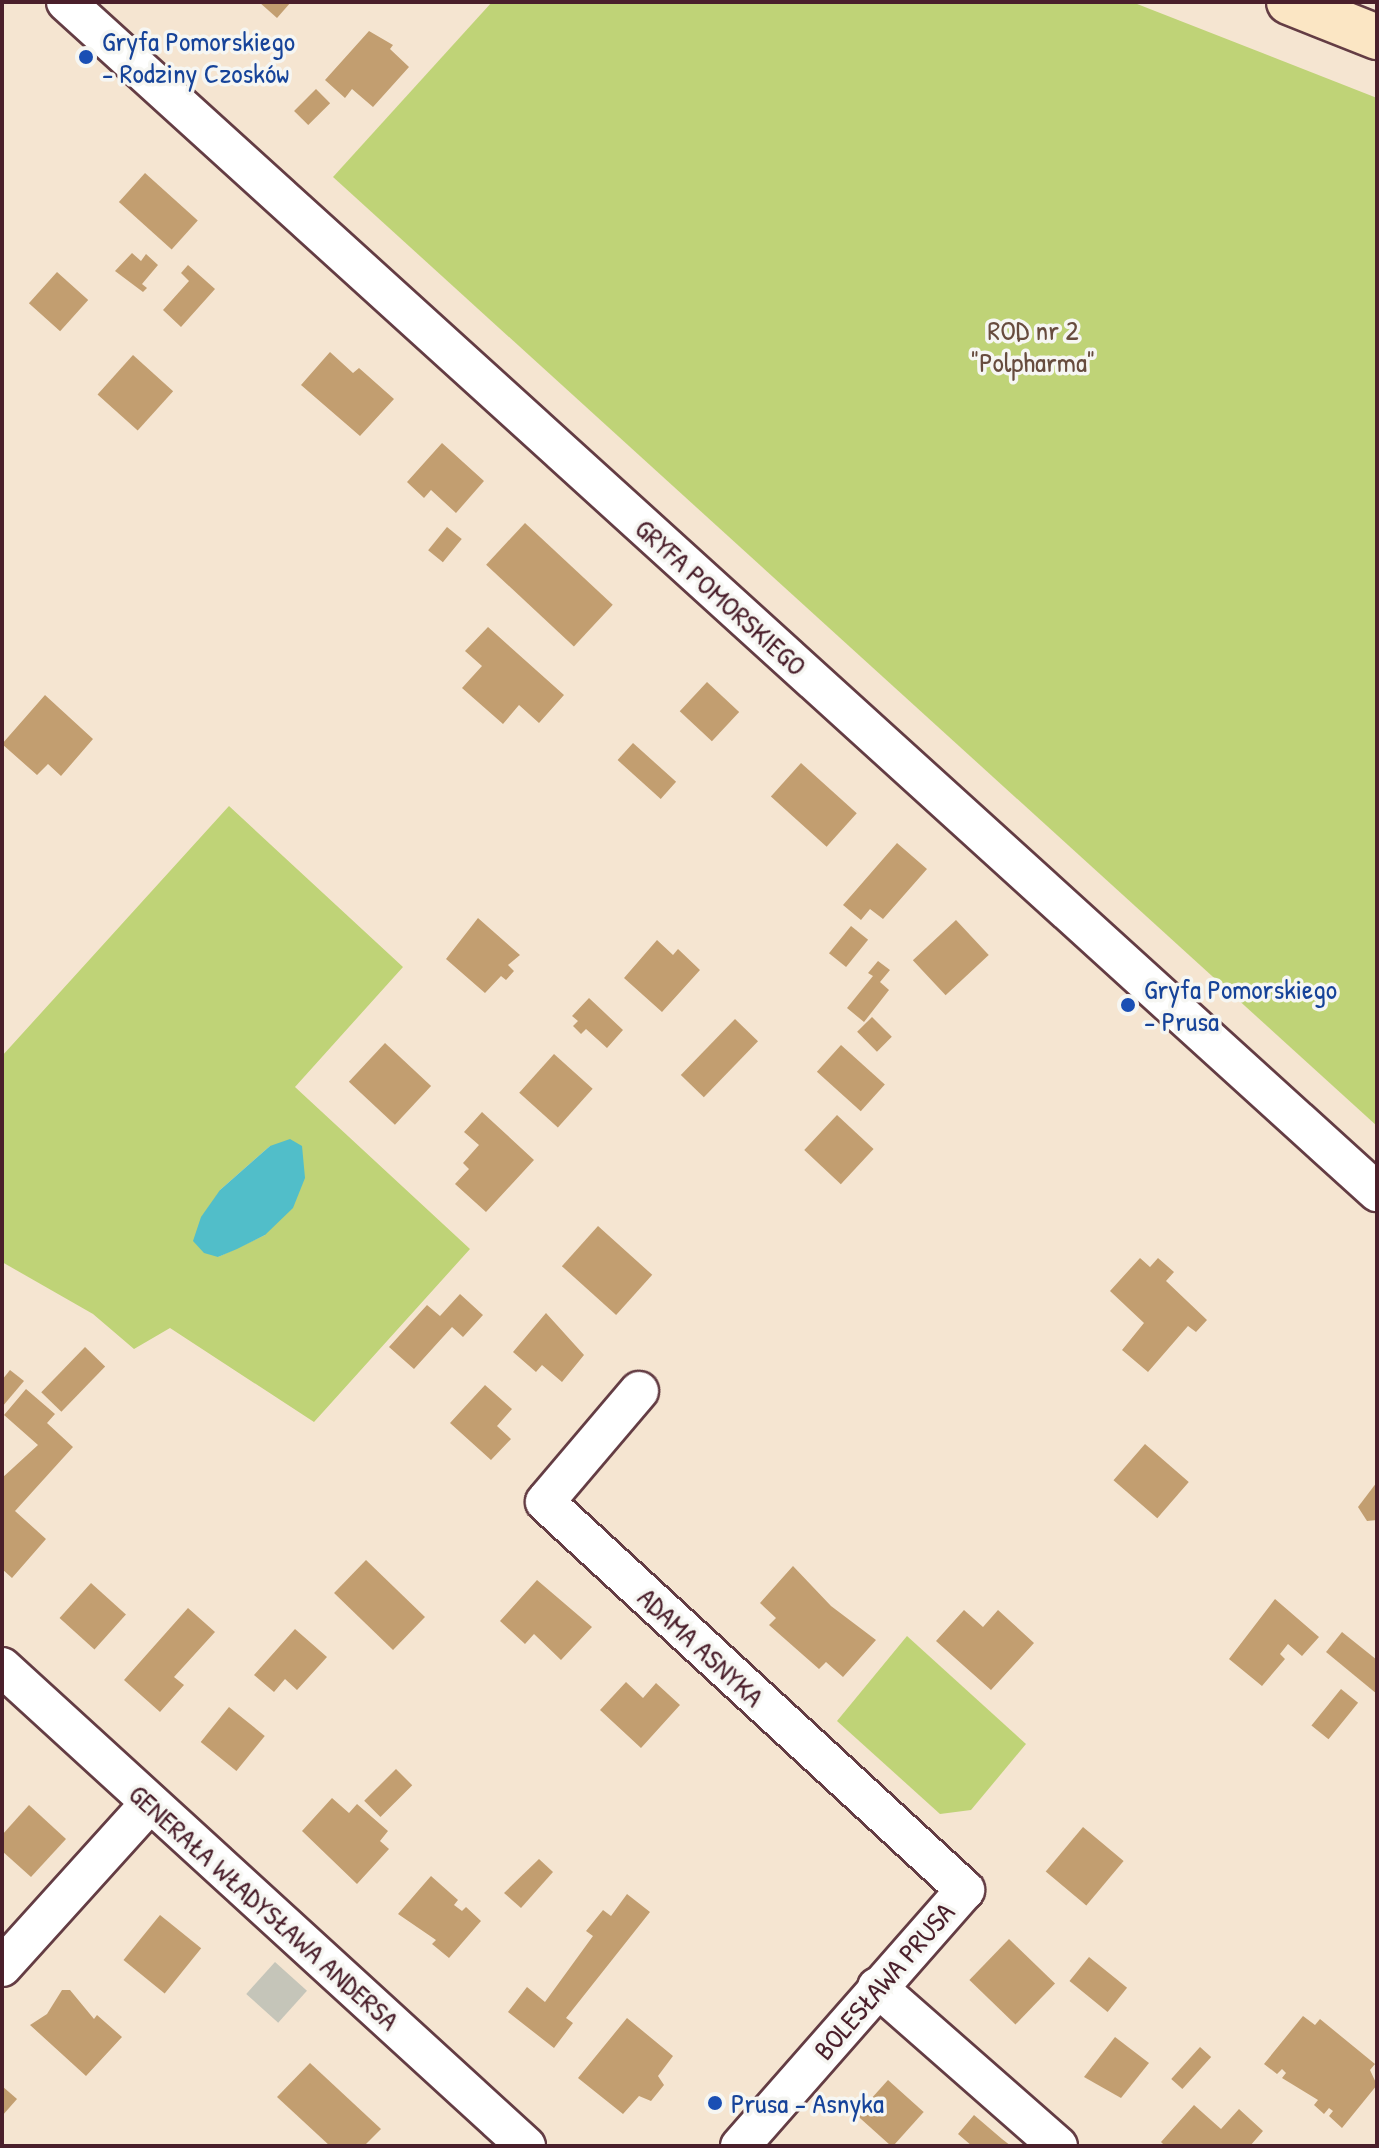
<!DOCTYPE html>
<html>
<head>
<meta charset="utf-8">
<style>
	body { margin:0 }
	#map { position:relative; width:1379px; height:2148px; overflow:hidden; background:#f5e5d1; font-family:"Patrick Hand",sans-serif }
	div>[style] { position:absolute }
	[style*='--x'] { left:calc(var(--x)*1px); top:calc(var(--y)*1px); width:calc(var(--w)*1px); rotate:calc(var(--a)*1deg) }
	.industrial>* { inset:0; background:#c5c5b9; transform-origin:0 0 }
	.green>* { inset:0; background:#bfd377 }
	.water>* { inset:0; background:#51bec9 }
	.building>* { inset:0; background:#c29e70; transform-origin:0 0 }
	.roads { filter:drop-shadow(2px 0 #643d44) drop-shadow(-2px 0 #643d44) drop-shadow(0 2px #643d44) drop-shadow(0 -2px #643d44) }
	.minor>* { height:38px; margin:-19px; padding:0 19px; transform-origin:19px; border-radius:19px; background:#fff }
	.secondary>* { height:44px; margin:-22px; padding:0 22px; transform-origin:22px; border-radius:22px; background:#fbe6c4 }
	.dots>* { width:22px; height:22px; translate:-50% -50%; box-sizing:border-box; border:4px solid #f6f6f2; border-radius:50% }
	span { translate:-50% -50%; white-space:nowrap; text-align:center; line-height:1.15; -webkit-text-stroke:7px #f6f6f2; paint-order:stroke }
	.transit-label { font-size:28px; color:#164399 }
	.left { translate:0 -50%; text-align:left }
	.park-label { font-size:28px; color:#674c3e }
	.street-label { font-size:28px; color:#4a1f2b }
	.frame { position:absolute; inset:0; border:4px solid #4a1f2b; pointer-events:none }
</style>
</head>
<body>
<div id="map">
	<div class="industrial">
		<i style="left:275px;top:1962px;width:43px;height:43px;rotate:42deg"></i>
	</div>
	<div class="green">
		<i style="clip-path:polygon(492px 2px,1132px 2px,1377px 98px,1377px 1126px,333px 177px)"></i>
		<i style="clip-path:polygon(evenodd,229px 806px,403px 967px,295px 1087px,470px 1249px,314px 1422px,170px 1328px,134px 1349px,93px 1314px,2px 1262px,2px 1056px,229px 806px,270px 1146px,265px 1235px,218px 1257px,220px 1190px,270px 1146px)"></i>
		<i style="clip-path:polygon(907px 1636px,1026px 1744px,971px 1810px,940px 1814px,837px 1721px)"></i>
	</div>
	<div class="water">
		<i style="clip-path:polygon(290px 1139px,302px 1146px,305px 1178px,293px 1208px,265px 1235px,237px 1249px,218px 1257px,204px 1253px,193px 1241px,201px 1217px,220px 1190px,270px 1146px)"></i>
	</div>
	<div class="building">
		<i style="clip-path:polygon(259px 2px,291px 2px,277px 18px)"></i>
		<i style="clip-path:polygon(369px 31px,393px 45px,390px 49px,409px 67px,373px 107px,352px 89px,345px 98px,325px 80px)"></i>
		<i style="left:316px;top:89px;width:20px;height:31px;rotate:45deg"></i>
		<i style="left:145px;top:173px;width:71px;height:39px;rotate:42deg"></i>
		<i style="clip-path:polygon(132px 253px,141px 261px,146px 254px,158px 265px,142px 284px,147px 288px,143px 292px,115px 271px)"></i>
		<i style="clip-path:polygon(188px 265px,215px 289px,181px 327px,163px 310px,189px 281px,181px 273px)"></i>
		<i style="left:57px;top:272px;width:42px;height:42px;rotate:42deg"></i>
		<i style="clip-path:polygon(330px 352px,353px 373px,359px 368px,394px 399px,360px 436px,301px 385px)"></i>
		<i style="left:133px;top:355px;width:54px;height:53px;rotate:42deg"></i>
		<i style="clip-path:polygon(442px 443px,484px 481px,456px 513px,431px 490px,424px 498px,407px 482px)"></i>
		<i style="left:525px;top:523px;width:120px;height:57px;rotate:43deg"></i>
		<i style="left:447px;top:527px;width:19px;height:30px;rotate:39deg"></i>
		<i style="clip-path:polygon(488px 627px,564px 695px,539px 723px,519px 705px,503px 724px,462px 688px,482px 666px,465px 651px)"></i>
		<i style="left:707px;top:682px;width:44px;height:40px;rotate:43deg"></i>
		<i style="clip-path:polygon(45px 695px,93px 739px,61px 776px,48px 764px,37px 775px,2px 744px)"></i>
		<i style="left:633px;top:743px;width:58px;height:23px;rotate:42deg"></i>
		<i style="left:801px;top:763px;width:75px;height:45px;rotate:42deg"></i>
		<i style="clip-path:polygon(897px 843px,927px 869px,883px 919px,870px 909px,861px 920px,843px 905px)"></i>
		<i style="clip-path:polygon(478px 918px,520px 955px,508px 965px,514px 971px,506px 980px,501px 976px,485px 993px,446px 959px)"></i>
		<i style="left:956px;top:920px;width:48px;height:59px;rotate:47deg"></i>
		<i style="left:851px;top:926px;width:22px;height:35px;rotate:39deg"></i>
		<i style="clip-path:polygon(657px 940px,673px 955px,678px 949px,700px 970px,662px 1012px,624px 978px)"></i>
		<i style="clip-path:polygon(878px 961px,890px 970px,880px 982px,889px 990px,864px 1022px,847px 1008px,873px 976px,868px 973px)"></i>
		<i style="clip-path:polygon(589px 998px,623px 1030px,607px 1048px,586px 1029px,581px 1034px,573px 1026px,578px 1021px,572px 1016px)"></i>
		<i style="left:872px;top:1017px;width:28px;height:21px;rotate:45deg"></i>
		<i style="left:735px;top:1019px;width:32px;height:78px;rotate:44deg"></i>
		<i style="left:385px;top:1043px;width:63px;height:53px;rotate:43deg"></i>
		<i style="left:841px;top:1045px;width:59px;height:36px;rotate:42deg"></i>
		<i style="left:554px;top:1054px;width:52px;height:52px;rotate:42deg"></i>
		<i style="clip-path:polygon(482px 1112px,534px 1160px,486px 1212px,455px 1184px,469px 1169px,463px 1163px,479px 1145px,464px 1132px)"></i>
		<i style="left:837px;top:1115px;width:50px;height:48px;rotate:43deg"></i>
		<i style="left:598px;top:1226px;width:73px;height:54px;rotate:42deg"></i>
		<i style="clip-path:polygon(1140px 1258px,1150px 1267px,1158px 1258px,1174px 1272px,1166px 1281px,1207px 1320px,1196px 1332px,1188px 1326px,1148px 1372px,1122px 1350px,1144px 1323px,1110px 1291px)"></i>
		<i style="clip-path:polygon(460px 1294px,483px 1315px,463px 1337px,452px 1327px,414px 1369px,389px 1347px,427px 1305px,440px 1316px)"></i>
		<i style="clip-path:polygon(546px 1313px,584px 1355px,562px 1382px,542px 1365px,536px 1372px,513px 1352px)"></i>
		<i style="left:85px;top:1347px;width:28px;height:63px;rotate:44deg"></i>
		<i style="clip-path:polygon(10px 1370px,24px 1381px,2px 1407px,2px 1380px)"></i>
		<i style="clip-path:polygon(485px 1385px,512px 1409px,497px 1426px,511px 1439px,491px 1460px,450px 1423px)"></i>
		<i style="clip-path:polygon(26px 1389px,55px 1414px,47px 1423px,73px 1447px,15px 1511px,46px 1539px,12px 1578px,2px 1569px,2px 1478px,38px 1445px,4px 1415px)"></i>
		<i style="left:1145px;top:1444px;width:58px;height:48px;rotate:41deg"></i>
		<i style="clip-path:polygon(1377px 1482px,1377px 1520px,1367px 1521px,1358px 1507px)"></i>
		<i style="left:366px;top:1560px;width:82px;height:46px;rotate:44deg"></i>
		<i style="clip-path:polygon(793px 1566px,831px 1606px,876px 1640px,843px 1677px,826px 1662px,819px 1669px,769px 1625px,776px 1618px,760px 1603px)"></i>
		<i style="clip-path:polygon(537px 1580px,592px 1627px,561px 1660px,534px 1634px,525px 1644px,500px 1621px)"></i>
		<i style="left:91px;top:1583px;width:47px;height:47px;rotate:42deg"></i>
		<i style="clip-path:polygon(1275px 1599px,1319px 1637px,1302px 1656px,1288px 1644px,1280px 1654px,1285px 1659px,1262px 1686px,1229px 1659px)"></i>
		<i style="clip-path:polygon(188px 1608px,215px 1632px,174px 1677px,184px 1685px,160px 1712px,124px 1680px)"></i>
		<i style="clip-path:polygon(964px 1610px,983px 1627px,998px 1610px,1034px 1643px,991px 1690px,936px 1641px)"></i>
		<i style="clip-path:polygon(295px 1629px,327px 1657px,297px 1690px,285px 1679px,274px 1692px,254px 1675px)"></i>
		<i style="clip-path:polygon(1342px 1632px,1377px 1660px,1377px 1694px,1326px 1652px)"></i>
		<i style="clip-path:polygon(626px 1682px,643px 1698px,656px 1683px,680px 1705px,641px 1748px,600px 1710px)"></i>
		<i style="left:1341px;top:1689px;width:22px;height:47px;rotate:39deg"></i>
		<i style="left:229px;top:1707px;width:46px;height:45px;rotate:39deg"></i>
		<i style="left:396px;top:1769px;width:23px;height:45px;rotate:45deg"></i>
		<i style="clip-path:polygon(332px 1798px,349px 1813px,357px 1804px,388px 1831px,380px 1841px,389px 1849px,357px 1884px,302px 1831px)"></i>
		<i style="clip-path:polygon(29px 1805px,66px 1839px,31px 1877px,2px 1851px,2px 1835px)"></i>
		<i style="left:1083px;top:1827px;width:53px;height:58px;rotate:40deg"></i>
		<i style="clip-path:polygon(539px 1859px,553px 1872px,521px 1908px,504px 1893px)"></i>
		<i style="clip-path:polygon(431px 1876px,458px 1900px,454px 1905px,462px 1911px,466px 1907px,481px 1921px,449px 1958px,432px 1944px,436px 1940px,398px 1914px)"></i>
		<i style="clip-path:polygon(627px 1894px,650px 1912px,566px 2018px,573px 2023px,554px 2048px,508px 2012px,527px 1987px,545px 2002px,593px 1936px,586px 1931px,603px 1910px,611px 1916px)"></i>
		<i style="left:160px;top:1915px;width:53px;height:58px;rotate:39deg"></i>
		<i style="left:1009px;top:1939px;width:64px;height:57px;rotate:44deg"></i>
		<i style="left:1089px;top:1957px;width:49px;height:31px;rotate:39deg"></i>
		<i style="clip-path:polygon(62px 1990px,70px 1990px,94px 2019px,97px 2015px,122px 2037px,86px 2076px,30px 2025px,47px 2014px)"></i>
		<i style="clip-path:polygon(1303px 2016px,1315px 2025px,1320px 2019px,1375px 2064px,1370px 2070px,1377px 2085px,1342px 2128px,1329px 2116px,1333px 2111px,1329px 2108px,1324px 2114px,1314px 2105px,1318px 2100px,1282px 2078px,1286px 2073px,1282px 2069px,1277px 2074px,1264px 2064px)"></i>
		<i style="clip-path:polygon(627px 2018px,673px 2056px,658px 2076px,664px 2085px,651px 2101px,639px 2096px,623px 2114px,578px 2078px)"></i>
		<i style="clip-path:polygon(1115px 2037px,1149px 2063px,1121px 2098px,1084px 2077px)"></i>
		<i style="left:1200px;top:2047px;width:15px;height:43px;rotate:42deg"></i>
		<i style="clip-path:polygon(310px 2063px,381px 2129px,364px 2146px,330px 2146px,277px 2097px)"></i>
		<i style="left:888px;top:2080px;width:48px;height:47px;rotate:42deg"></i>
		<i style="clip-path:polygon(2px 2086px,17px 2099px,2px 2116px)"></i>
		<i style="clip-path:polygon(1194px 2105px,1221px 2129px,1239px 2109px,1263px 2131px,1250px 2146px,1165px 2146px,1161px 2142px)"></i>
		<i style="clip-path:polygon(974px 2115px,1002px 2139px,1011px 2146px,972px 2146px,958px 2134px)"></i>
	</div>
	<div class="roads">
		<div class="minor">
			<i style="--x:66;--y:2;--w:1771;--a:42.23"></i>
			<i style="--x:639;--y:1391;--w:145;--a:130.3"></i>
			<i style="--x:545;--y:1502;--w:572;--a:42.73"></i>
			<i style="--x:965;--y:1890;--w:341;--a:131.3"></i>
			<i style="--x:2;--y:1667;--w:710;--a:42.43"></i>
			<i style="--x:2;--y:1967;--w:221;--a:-47.9"></i>
			<i style="--x:877;--y:1987;--w:241;--a:41.3"></i>
		</div>
		<div class="secondary">
			<i style="--x:1289;--y:2;--w:95;--a:21.7"></i>
		</div>
	</div>
	<div class="dots">
		<i style="left:86px;top:57px;background:#1a4fb4"></i>
		<i style="left:1128px;top:1005px;background:#1a4fb4"></i>
		<i style="left:715px;top:2103px;background:#1a4fb4"></i>
	</div>
	<div class="transit-label">
		<span class="left" style="left:102px;top:57px">Gryfa Pomorskiego<br>- Rodziny Czosków</span>
		<span class="left" style="left:1144px;top:1005px">Gryfa Pomorskiego<br>- Prusa</span>
		<span class="left" style="left:731px;top:2103px">Prusa - Asnyka</span>
	</div>
	<div class="park-label">
		<span style="left:1033px;top:346px">ROD nr 2<br>"Polpharma"</span>
	</div>
	<div class="street-label">
		<span style="left:721px;top:597px;rotate:42deg">GRYFA POMORSKIEGO</span>
		<span style="left:701px;top:1647px;rotate:43deg">ADAMA ASNYKA</span>
		<span style="left:264px;top:1907px;rotate:42deg">GENERAŁA WŁADYSŁAWA ANDERSA</span>
		<span style="left:884px;top:1981px;rotate:-49deg">BOLESŁAWA PRUSA</span>
	</div>
	<div class="frame"></div>
</div>
</body>
</html>
